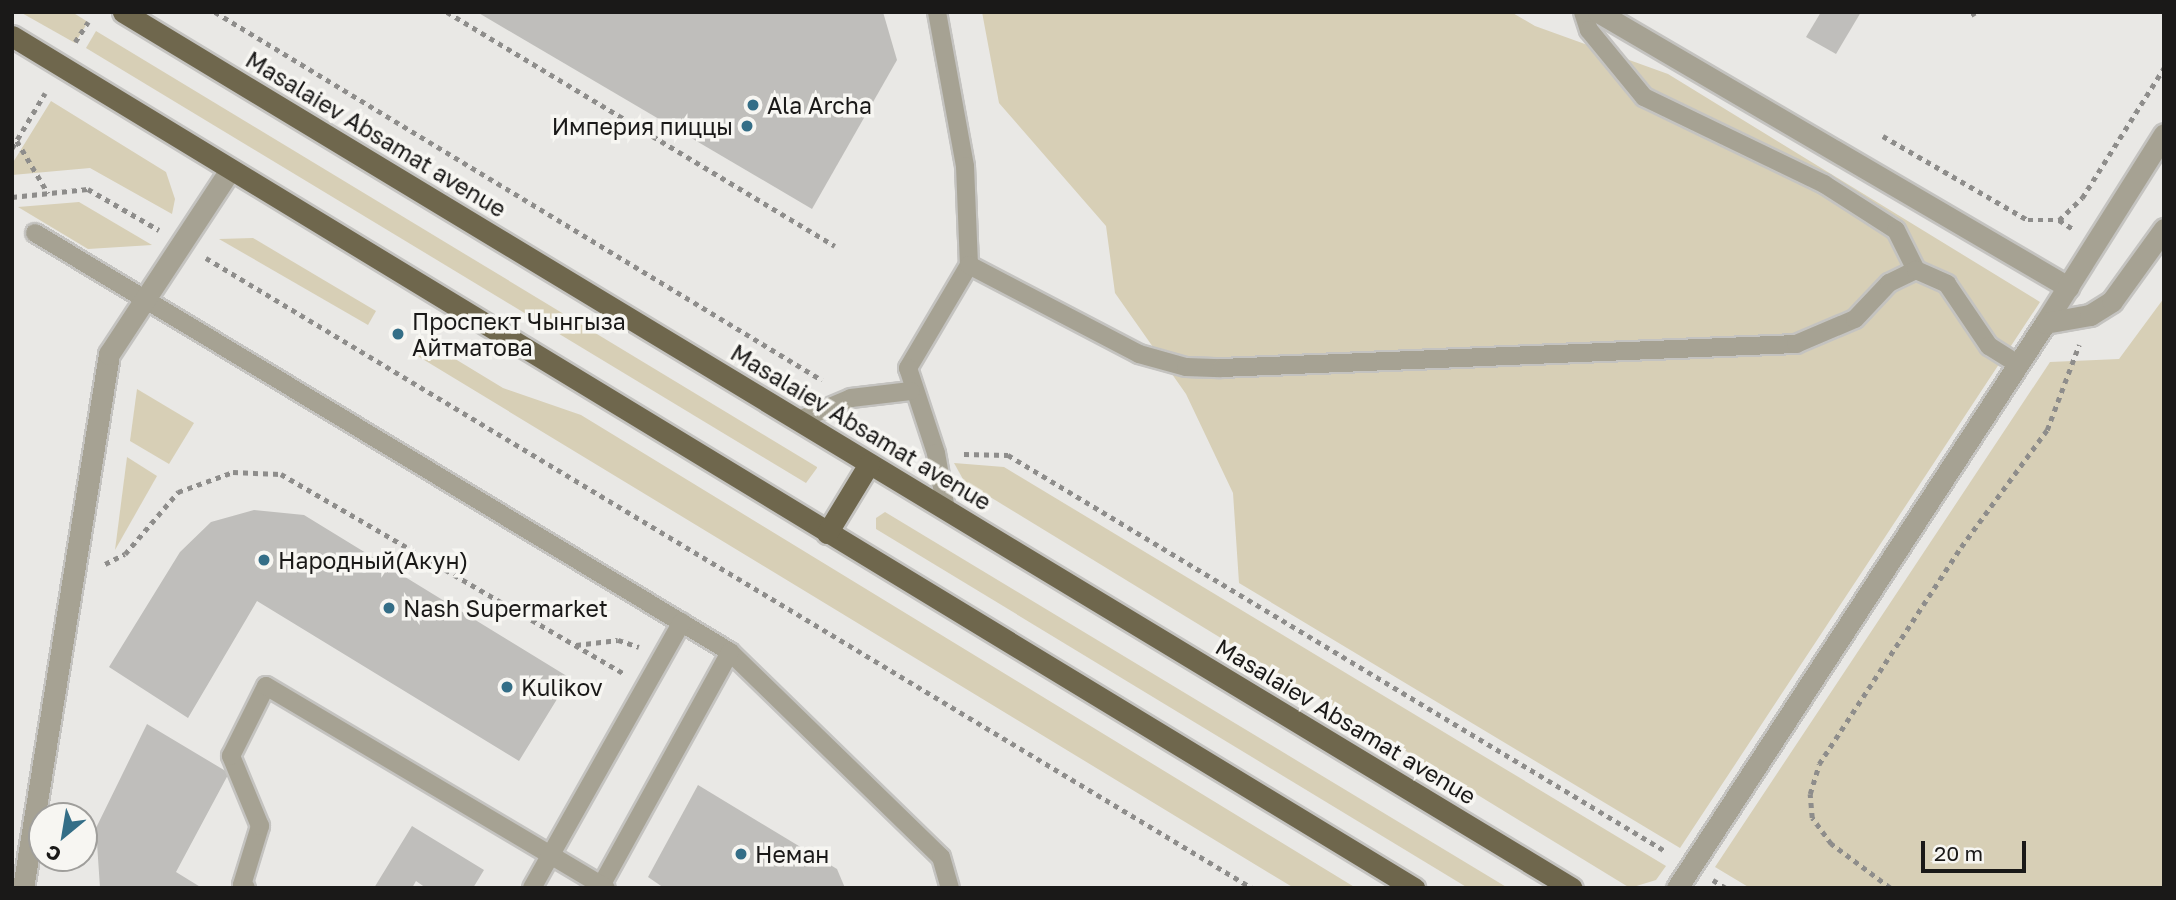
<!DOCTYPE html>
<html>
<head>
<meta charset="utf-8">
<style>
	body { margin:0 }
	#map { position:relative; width:2176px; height:900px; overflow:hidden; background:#e9e8e5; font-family:"Golos Text",sans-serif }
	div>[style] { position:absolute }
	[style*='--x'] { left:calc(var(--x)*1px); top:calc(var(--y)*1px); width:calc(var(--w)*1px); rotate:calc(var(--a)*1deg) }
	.green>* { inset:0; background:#d7cfb6 }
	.building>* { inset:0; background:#bfbebb }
	.path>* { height:4.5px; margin-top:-2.25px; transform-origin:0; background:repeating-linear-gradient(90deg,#8e8d8b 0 5px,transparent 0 10px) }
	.roads { filter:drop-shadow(2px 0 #c4c3c0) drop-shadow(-2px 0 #c4c3c0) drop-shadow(0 2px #c4c3c0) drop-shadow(0 -2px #c4c3c0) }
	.service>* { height:18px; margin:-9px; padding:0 9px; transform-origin:9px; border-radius:9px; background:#a6a293 }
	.minor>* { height:21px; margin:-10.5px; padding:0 10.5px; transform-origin:10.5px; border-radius:10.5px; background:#a6a293 }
	.primary>* { height:21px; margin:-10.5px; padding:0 10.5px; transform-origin:10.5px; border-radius:10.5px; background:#6f674d }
	.dots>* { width:19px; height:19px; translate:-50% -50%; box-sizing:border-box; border:4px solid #f7f6f2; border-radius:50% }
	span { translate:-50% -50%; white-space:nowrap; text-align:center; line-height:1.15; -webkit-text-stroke:7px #f7f6f2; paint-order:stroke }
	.poi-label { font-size:23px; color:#1a1918 }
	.left { translate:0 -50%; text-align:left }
	.right { translate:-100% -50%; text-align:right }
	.street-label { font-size:23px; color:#1a1918 }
	.frame { position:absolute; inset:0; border:14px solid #1a1918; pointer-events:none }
	.north { position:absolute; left:28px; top:802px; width:70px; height:70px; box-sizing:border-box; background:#f7f6f2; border:2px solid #9f9e9b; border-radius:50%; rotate:210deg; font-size:19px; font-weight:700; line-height:28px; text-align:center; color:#1a1918 }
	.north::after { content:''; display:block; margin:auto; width:24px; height:32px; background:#346e87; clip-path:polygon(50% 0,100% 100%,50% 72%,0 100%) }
	.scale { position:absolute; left:1921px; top:841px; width:105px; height:32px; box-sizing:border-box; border:4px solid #1a1918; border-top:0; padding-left:9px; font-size:21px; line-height:24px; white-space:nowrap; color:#1a1918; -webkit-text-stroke:5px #f7f6f2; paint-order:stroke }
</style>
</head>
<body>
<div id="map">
	<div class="green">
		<i style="clip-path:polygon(20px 12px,72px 12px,88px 22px,75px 43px)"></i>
		<i style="clip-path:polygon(982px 12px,1511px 12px,1535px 26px,1668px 74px,2040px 302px,1680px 848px,1239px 583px,1233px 493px,1186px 394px,1115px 293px,1106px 226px,999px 103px)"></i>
		<i style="clip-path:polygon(96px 31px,817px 467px,817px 468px,806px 483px,86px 48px)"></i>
		<i style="clip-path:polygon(51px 101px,166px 172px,175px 199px,172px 214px,90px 168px,12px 175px,12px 164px)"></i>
		<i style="clip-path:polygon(79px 202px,152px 245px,88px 249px,18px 207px)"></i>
		<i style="clip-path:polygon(253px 238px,376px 311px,368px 325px,219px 239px)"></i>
		<i style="clip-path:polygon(2164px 298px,2164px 888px,1750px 888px,1715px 867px,2050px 362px,2119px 359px)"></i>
		<i style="clip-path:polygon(419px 337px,503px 388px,581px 415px,1356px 888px,1294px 888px,411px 352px)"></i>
		<i style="clip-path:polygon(137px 389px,194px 423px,169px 464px,130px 441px)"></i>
		<i style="clip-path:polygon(127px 457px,157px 476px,115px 550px)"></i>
		<i style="clip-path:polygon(954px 463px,1004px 467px,1666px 866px,1656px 880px,1630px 888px,964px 481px)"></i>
		<i style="clip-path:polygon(885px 512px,1508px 888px,1468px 888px,876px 529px,876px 518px)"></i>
	</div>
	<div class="building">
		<i style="clip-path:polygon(477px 12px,883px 12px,897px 60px,812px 209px)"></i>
		<i style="clip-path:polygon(1821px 12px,1861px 12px,1836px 54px,1806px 37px)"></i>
		<i style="clip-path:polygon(254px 510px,304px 515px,570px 678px,519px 761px,257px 601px,188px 718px,109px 667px,180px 552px,211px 522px)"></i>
		<i style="clip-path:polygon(147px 724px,229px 773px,176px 872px,202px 888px,100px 888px,96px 828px)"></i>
		<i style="clip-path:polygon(698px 785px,837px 869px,845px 888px,664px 888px,648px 877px)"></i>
		<i style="clip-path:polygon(412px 826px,484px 870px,473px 888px,426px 888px,416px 881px,412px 888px,374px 888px)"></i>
	</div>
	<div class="path">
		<i style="--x:215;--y:12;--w:710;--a:31.23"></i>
		<i style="--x:447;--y:12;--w:453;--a:31.1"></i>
		<i style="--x:1971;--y:15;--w:6;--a:-31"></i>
		<i style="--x:75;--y:42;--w:24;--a:-57"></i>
		<i style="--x:1883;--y:136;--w:168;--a:30.1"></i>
		<i style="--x:2028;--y:220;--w:31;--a:0"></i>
		<i style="--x:2059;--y:220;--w:32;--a:-44"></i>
		<i style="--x:2082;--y:198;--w:154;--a:-57.8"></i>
		<i style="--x:17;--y:141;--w:61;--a:59.2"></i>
		<i style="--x:12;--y:148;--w:64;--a:-59"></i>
		<i style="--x:12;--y:197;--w:76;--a:-6"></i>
		<i style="--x:88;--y:189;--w:82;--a:30"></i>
		<i style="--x:2059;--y:220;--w:17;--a:33"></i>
		<i style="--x:206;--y:258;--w:1221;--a:31.06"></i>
		<i style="--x:964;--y:454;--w:44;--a:1.3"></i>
		<i style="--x:1008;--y:455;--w:769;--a:31.07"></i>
		<i style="--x:105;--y:564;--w:22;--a:-27"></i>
		<i style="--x:125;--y:554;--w:82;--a:-49.5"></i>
		<i style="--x:178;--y:492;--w:59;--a:-20"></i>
		<i style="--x:233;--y:472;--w:48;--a:2.4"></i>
		<i style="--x:281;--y:474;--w:397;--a:30.2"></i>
		<i style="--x:576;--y:645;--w:42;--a:-6.8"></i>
		<i style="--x:618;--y:640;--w:22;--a:18"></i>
		<i style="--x:1713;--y:880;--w:15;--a:32"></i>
		<i style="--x:1890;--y:888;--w:74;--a:-143.3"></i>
		<i style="--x:1831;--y:844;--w:32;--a:-126"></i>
		<i style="--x:1812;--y:818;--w:24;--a:-95"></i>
		<i style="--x:1810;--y:794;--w:31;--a:-73"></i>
		<i style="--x:1819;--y:764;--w:259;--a:-56.8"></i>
		<i style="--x:1961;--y:547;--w:145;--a:-53.7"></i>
		<i style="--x:2047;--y:430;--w:91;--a:-69.4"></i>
	</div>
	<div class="roads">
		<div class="service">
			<i style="--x:937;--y:12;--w:157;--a:79.7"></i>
			<i style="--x:965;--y:166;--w:99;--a:87.7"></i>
			<i style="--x:969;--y:265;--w:120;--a:120.6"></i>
			<i style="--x:908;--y:368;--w:89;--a:71.8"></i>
			<i style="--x:936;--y:453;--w:58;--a:80"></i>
			<i style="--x:1583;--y:12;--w:19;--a:72"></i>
			<i style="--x:1589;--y:30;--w:87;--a:50.6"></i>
			<i style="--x:1644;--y:97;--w:200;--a:25.8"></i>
			<i style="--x:1824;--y:184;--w:85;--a:32.6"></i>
			<i style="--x:1896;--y:230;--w:45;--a:63.4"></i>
			<i style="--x:35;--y:233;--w:812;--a:31.08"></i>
			<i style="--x:730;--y:652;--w:294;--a:44.2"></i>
			<i style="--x:941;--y:857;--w:32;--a:74"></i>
			<i style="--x:969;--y:265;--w:192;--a:27.6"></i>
			<i style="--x:1139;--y:354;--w:49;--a:15.5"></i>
			<i style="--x:1186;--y:367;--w:35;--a:2"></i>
			<i style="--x:1221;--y:368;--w:576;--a:-2.39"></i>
			<i style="--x:1796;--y:344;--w:64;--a:-23"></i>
			<i style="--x:1855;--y:319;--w:50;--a:-46.6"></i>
			<i style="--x:1889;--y:283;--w:30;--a:-26"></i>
			<i style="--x:1916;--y:270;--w:34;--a:24"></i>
			<i style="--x:1947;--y:284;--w:75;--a:55.9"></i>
			<i style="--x:1989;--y:346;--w:34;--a:32"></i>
			<i style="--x:799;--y:420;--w:56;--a:-22.9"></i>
			<i style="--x:851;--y:398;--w:60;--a:-6.7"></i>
			<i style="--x:602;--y:884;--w:265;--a:-61.1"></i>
			<i style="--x:246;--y:888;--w:5;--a:-143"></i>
			<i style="--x:242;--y:885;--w:62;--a:-73"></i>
			<i style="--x:260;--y:826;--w:76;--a:-112.5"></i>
			<i style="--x:231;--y:756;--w:78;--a:-63.4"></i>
			<i style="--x:266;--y:686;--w:395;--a:30.7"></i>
			<i style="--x:532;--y:888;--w:305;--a:-60.6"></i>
		</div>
		<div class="minor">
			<i style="--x:1598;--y:12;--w:545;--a:30.33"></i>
			<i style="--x:2045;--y:323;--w:223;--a:-57.8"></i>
			<i style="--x:23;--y:888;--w:541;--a:-80.85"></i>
			<i style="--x:109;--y:354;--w:219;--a:-56.7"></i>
			<i style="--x:1677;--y:888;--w:674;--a:-56.92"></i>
			<i style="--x:2045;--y:323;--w:46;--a:-10.1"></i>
			<i style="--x:2090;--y:315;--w:26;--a:-32"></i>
			<i style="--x:2112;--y:301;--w:89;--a:-54.2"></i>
		</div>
		<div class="primary">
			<i style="--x:123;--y:12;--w:1693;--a:31.16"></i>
			<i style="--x:12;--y:36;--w:1641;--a:31.29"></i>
			<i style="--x:827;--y:533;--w:81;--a:-58.7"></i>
		</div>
	</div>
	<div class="dots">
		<i style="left:753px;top:105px;background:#346e87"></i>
		<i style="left:747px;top:126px;background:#346e87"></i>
		<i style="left:398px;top:334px;background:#346e87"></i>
		<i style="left:264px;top:560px;background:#346e87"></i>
		<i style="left:389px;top:608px;background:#346e87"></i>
		<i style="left:507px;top:687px;background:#346e87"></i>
		<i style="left:741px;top:854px;background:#346e87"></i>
	</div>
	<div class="poi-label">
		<span class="left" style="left:767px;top:105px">Ala Archa</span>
		<span class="right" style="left:733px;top:126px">Империя пиццы</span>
		<span class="left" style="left:412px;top:334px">Проспект Чынгыза<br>Айтматова</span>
		<span class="left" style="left:278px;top:560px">Народный(Акун)</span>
		<span class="left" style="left:403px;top:608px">Nash Supermarket</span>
		<span class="left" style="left:521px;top:687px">Kulikov</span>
		<span class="left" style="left:755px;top:854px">Неман</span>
	</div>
	<div class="street-label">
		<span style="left:376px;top:134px;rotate:31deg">Masalaiev Absamat avenue</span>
		<span style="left:861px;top:427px;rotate:31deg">Masalaiev Absamat avenue</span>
		<span style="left:1346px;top:721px;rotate:31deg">Masalaiev Absamat avenue</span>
	</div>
	<div class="frame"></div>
	<div class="north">С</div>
	<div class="scale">20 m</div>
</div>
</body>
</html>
